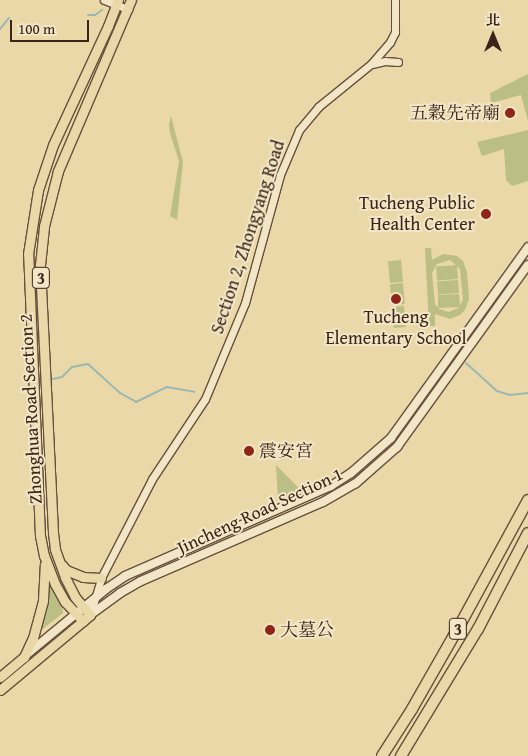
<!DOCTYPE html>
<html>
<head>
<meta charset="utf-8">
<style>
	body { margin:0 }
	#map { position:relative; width:528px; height:756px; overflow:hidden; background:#ebd8a8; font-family:"Gentium Book Plus","Noto Serif TC",serif }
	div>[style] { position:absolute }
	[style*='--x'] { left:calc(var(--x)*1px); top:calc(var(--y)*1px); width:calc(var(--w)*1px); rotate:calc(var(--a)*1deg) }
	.green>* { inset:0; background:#bbbe85; transform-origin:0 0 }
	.stream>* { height:2px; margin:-1px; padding:0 1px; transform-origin:1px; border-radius:1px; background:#9ab8b0 }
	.roads { filter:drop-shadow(1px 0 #66503c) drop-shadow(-1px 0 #66503c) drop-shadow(0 1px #66503c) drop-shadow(0 -1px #66503c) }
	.tertiary>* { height:7px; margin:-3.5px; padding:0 3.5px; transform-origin:3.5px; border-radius:3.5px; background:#f2e6c6 }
	.secondary>* { height:8px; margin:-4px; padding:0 4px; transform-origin:4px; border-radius:4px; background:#f2e6c6 }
	.primary>* { height:9px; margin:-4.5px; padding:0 4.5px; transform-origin:4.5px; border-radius:4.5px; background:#ebd8a8 }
	.motorway>* { height:10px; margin:-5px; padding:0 5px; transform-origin:5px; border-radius:5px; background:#ebd8a8 }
	.dots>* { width:14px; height:14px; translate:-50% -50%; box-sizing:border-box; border:2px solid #f2e6c6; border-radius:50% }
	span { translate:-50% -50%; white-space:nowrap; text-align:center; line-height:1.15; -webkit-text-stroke:4px #f2e6c6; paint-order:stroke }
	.shield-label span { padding:1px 4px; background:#f2e6c6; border:1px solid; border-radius:4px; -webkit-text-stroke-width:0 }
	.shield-label { font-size:16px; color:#3a2318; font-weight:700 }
	.poi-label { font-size:18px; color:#3a2318 }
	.right { translate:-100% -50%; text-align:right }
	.left { translate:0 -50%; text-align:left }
	.street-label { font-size:18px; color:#3a2318 }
	.north { position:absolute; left:468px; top:10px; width:50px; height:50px; -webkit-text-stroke:4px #f2e6c6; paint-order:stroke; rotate:0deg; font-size:14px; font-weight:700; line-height:20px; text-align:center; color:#3a2318 }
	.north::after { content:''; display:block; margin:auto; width:18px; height:22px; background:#3a2318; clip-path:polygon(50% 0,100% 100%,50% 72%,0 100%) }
	.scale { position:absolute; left:10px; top:20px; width:79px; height:22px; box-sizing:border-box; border:2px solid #3a2318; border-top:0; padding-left:6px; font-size:15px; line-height:18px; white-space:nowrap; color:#3a2318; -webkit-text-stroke:4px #f2e6c6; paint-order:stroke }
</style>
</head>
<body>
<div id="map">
	<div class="green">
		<i style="clip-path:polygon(528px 74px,528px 121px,521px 95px,491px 103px,490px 93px)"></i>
		<i style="clip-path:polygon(171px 116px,183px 162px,177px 220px,170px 216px,179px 161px,170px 133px,169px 124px)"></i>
		<i style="clip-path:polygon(528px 130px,528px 181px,512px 186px,506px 180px,504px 149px,482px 156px,477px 142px)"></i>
		<i style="clip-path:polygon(evenodd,425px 248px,431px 248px,432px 260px,443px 254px,457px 256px,463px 261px,467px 272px,469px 299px,465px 310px,460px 315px,450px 319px,435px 314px,435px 326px,429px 326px,425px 248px,450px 260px,460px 269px,463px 299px,460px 306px,459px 294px,438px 295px,438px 308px,460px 307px,449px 312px,439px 309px,435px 304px,432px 273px,437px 264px,450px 260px)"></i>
		<i style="left:401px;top:260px;width:22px;height:13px;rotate:85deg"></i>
		<i style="left:457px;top:265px;width:14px;height:21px;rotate:86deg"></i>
		<i style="left:458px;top:280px;width:13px;height:21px;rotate:86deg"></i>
		<i style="left:403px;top:283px;width:21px;height:13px;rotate:85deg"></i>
		<i style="left:404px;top:306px;width:21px;height:12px;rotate:85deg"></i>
		<i style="clip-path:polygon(276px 465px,300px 489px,299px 493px,283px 501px,278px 499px)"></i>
		<i style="clip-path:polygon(49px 584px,63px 610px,63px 613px,40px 631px)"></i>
	</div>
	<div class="stream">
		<i style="--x:88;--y:15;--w:7;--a:0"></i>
		<i style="--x:95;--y:15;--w:9;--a:-36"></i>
		<i style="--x:0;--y:29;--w:14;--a:-51"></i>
		<i style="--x:466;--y:363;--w:42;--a:42.1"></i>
		<i style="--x:497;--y:391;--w:14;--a:17"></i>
		<i style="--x:510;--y:395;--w:18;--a:-6"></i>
		<i style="--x:53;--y:379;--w:9;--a:-13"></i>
		<i style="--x:62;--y:377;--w:14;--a:-45"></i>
		<i style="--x:72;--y:367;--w:16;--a:-11"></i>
		<i style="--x:88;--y:364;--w:43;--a:42.2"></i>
		<i style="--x:120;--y:393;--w:18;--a:29"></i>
		<i style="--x:136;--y:402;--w:34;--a:-26"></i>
		<i style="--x:167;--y:387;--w:28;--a:10"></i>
	</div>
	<div class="roads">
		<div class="tertiary">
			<i style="--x:104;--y:0;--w:26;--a:21"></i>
			<i style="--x:372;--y:64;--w:13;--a:-13"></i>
			<i style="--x:385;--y:61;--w:13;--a:4"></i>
			<i style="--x:90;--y:615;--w:39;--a:-73"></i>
			<i style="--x:101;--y:578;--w:111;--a:-62.7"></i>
			<i style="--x:152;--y:479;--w:96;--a:-56.5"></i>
			<i style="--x:205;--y:399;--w:104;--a:-67.4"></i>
			<i style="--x:245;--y:303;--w:133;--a:-74.7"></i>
			<i style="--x:280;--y:175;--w:49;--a:-67.1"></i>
			<i style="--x:299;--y:130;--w:30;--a:-50"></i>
			<i style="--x:318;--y:107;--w:68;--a:-39.1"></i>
			<i style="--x:371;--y:64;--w:29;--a:-49"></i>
			<i style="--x:390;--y:42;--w:11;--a:-63"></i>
			<i style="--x:395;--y:32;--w:32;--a:-90"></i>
		</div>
		<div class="secondary">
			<i style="--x:90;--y:615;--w:37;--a:-36"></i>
			<i style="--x:120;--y:593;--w:24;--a:-30"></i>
			<i style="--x:141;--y:581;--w:198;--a:-23.5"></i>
			<i style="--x:323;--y:502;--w:38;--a:-30"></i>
			<i style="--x:356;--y:483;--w:55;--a:-41.3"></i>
			<i style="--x:397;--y:447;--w:224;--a:-54.3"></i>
			<i style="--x:26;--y:655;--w:104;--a:-39.5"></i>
			<i style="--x:106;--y:589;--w:23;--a:-34"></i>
			<i style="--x:125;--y:576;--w:225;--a:-23.6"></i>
			<i style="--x:331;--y:486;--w:24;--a:-33"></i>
			<i style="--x:351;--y:473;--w:53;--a:-41.2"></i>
			<i style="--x:391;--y:438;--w:235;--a:-54.3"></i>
		</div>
		<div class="primary">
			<i style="--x:62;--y:565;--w:6;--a:51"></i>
			<i style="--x:66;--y:570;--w:18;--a:22"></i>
			<i style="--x:83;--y:577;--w:18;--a:3"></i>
			<i style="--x:83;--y:621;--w:26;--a:-133"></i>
			<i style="--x:65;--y:602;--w:21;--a:-119"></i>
			<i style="--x:55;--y:584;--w:30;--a:-111"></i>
			<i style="--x:44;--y:556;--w:20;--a:-101"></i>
			<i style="--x:40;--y:536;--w:282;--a:-92.4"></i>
			<i style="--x:28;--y:254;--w:65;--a:-81.1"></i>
			<i style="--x:38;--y:190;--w:47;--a:-71.6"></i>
			<i style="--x:53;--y:145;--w:131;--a:-65.2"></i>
			<i style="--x:108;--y:26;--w:28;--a:-69"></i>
			<i style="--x:0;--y:677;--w:31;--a:-40"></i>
			<i style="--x:24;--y:657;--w:21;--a:-65"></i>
			<i style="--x:33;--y:638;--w:39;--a:-75"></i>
			<i style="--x:43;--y:600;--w:36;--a:-87"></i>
			<i style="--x:0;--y:690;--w:117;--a:-39.8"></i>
			<i style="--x:90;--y:615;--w:23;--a:-130"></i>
			<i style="--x:75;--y:597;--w:22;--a:-117"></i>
			<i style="--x:65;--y:577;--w:30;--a:-110"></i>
			<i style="--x:55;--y:549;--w:17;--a:-97"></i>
			<i style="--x:53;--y:532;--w:267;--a:-92.8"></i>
			<i style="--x:40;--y:265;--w:39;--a:-84"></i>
			<i style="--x:44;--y:226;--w:57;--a:-75.7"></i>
			<i style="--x:58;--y:171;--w:186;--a:-66.9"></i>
		</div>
		<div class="motorway">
			<i style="--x:382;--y:756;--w:56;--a:-57.4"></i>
			<i style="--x:412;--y:709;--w:99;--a:-60.3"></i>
			<i style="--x:461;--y:623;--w:140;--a:-61.4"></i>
			<i style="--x:401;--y:756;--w:149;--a:-58.8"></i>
			<i style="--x:478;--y:629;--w:108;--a:-62.5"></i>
		</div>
	</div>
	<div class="dots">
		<i style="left:510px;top:113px;background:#8f2418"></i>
		<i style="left:486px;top:214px;background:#8f2418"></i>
		<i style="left:396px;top:299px;background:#8f2418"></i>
		<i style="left:249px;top:451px;background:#8f2418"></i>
		<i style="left:270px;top:630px;background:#8f2418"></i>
	</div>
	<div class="shield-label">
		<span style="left:41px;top:278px">3</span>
		<span style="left:458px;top:629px">3</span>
	</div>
	<div class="poi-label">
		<span class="right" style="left:500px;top:113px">五穀先帝廟</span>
		<span class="right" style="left:475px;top:214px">Tucheng Public<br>Health Center</span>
		<span style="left:396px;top:328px">Tucheng<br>Elementary School</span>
		<span class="left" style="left:259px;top:451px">震安宮</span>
		<span class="left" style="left:280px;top:630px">大墓公</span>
	</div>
	<div class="street-label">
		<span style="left:248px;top:237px;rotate:-72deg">Section 2, Zhongyang Road</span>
		<span style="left:31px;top:409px;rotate:-93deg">Zhonghua Road Section 2</span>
		<span style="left:260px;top:511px;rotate:-25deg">Jincheng Road Section 1</span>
	</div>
	<div class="north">北</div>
	<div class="scale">100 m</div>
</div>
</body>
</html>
